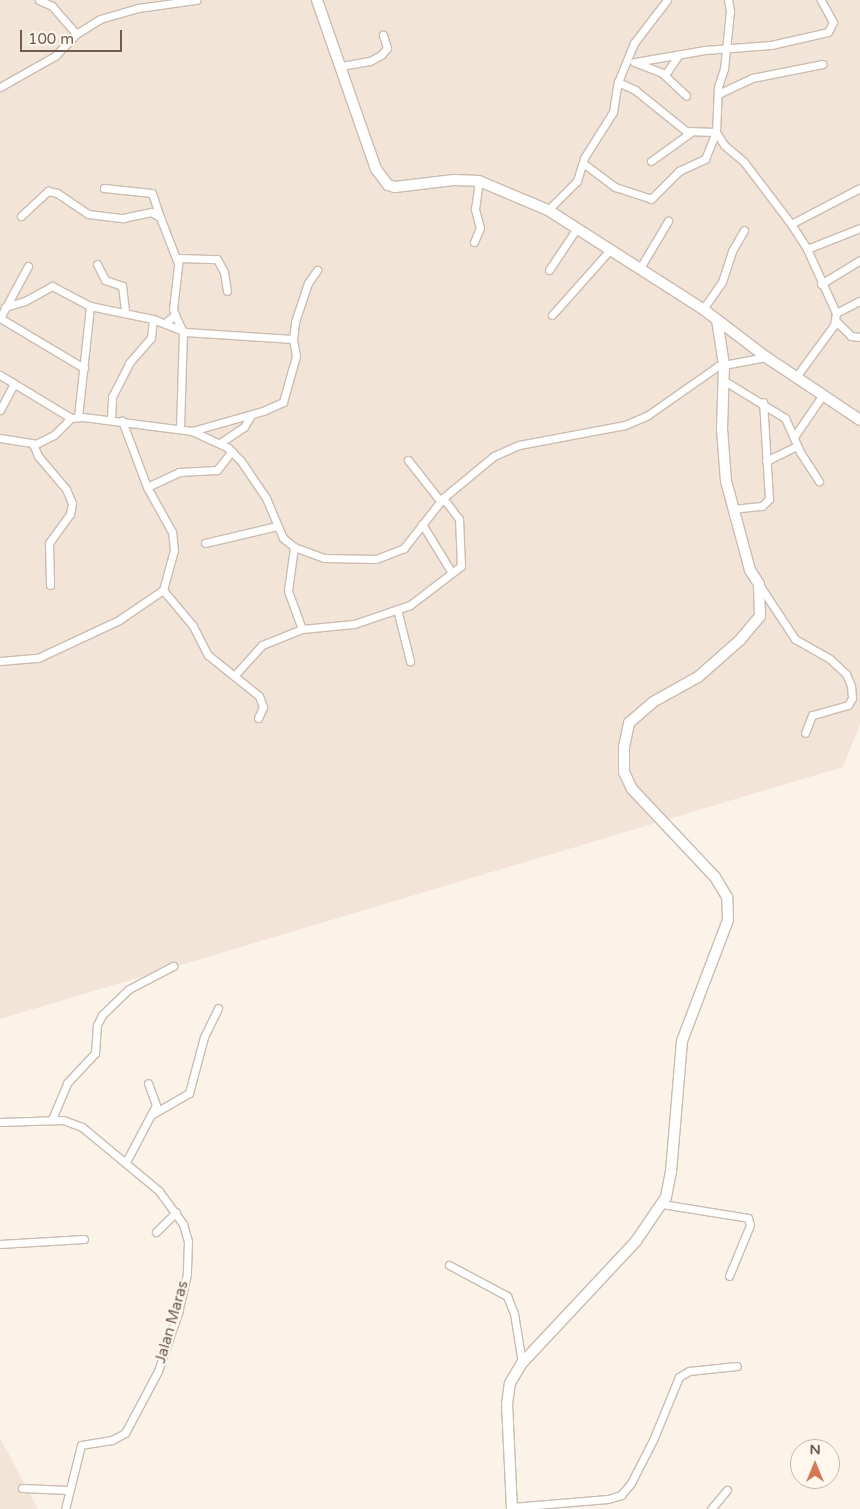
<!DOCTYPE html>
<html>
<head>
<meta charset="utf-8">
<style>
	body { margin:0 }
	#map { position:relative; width:860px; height:1509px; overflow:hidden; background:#fbf3e8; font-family:"Varela Round",sans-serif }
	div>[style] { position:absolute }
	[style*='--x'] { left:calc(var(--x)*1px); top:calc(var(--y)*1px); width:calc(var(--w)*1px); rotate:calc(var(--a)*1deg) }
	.residential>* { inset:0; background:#f2e5d7 }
	.roads { filter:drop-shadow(1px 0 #ccbcaf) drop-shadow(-1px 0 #ccbcaf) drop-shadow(0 1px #ccbcaf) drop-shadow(0 -1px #ccbcaf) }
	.street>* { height:7px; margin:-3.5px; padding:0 3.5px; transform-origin:3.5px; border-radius:3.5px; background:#fff }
	.secondary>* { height:10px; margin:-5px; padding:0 5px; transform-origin:5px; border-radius:5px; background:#fff }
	span { translate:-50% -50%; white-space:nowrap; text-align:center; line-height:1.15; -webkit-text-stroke:4.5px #fdf7ee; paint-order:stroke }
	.street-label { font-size:15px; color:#725b4e }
	.north { position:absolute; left:790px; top:1439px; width:50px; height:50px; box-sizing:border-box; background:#fdf7ee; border:1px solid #c5b9ae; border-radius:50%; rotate:0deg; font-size:14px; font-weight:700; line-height:20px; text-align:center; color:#725b4e }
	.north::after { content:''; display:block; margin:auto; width:18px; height:22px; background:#d97658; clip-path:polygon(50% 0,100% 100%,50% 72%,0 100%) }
	.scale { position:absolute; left:20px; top:30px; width:102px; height:22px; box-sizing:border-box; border:2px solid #725b4e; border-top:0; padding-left:6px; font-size:15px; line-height:18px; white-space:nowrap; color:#725b4e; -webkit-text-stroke:4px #fdf7ee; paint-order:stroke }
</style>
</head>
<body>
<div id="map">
	<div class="residential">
		<i style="clip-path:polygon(0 0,860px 0,860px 724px,843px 767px,0 1019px)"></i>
		<i style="clip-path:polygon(0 1438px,38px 1509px,0 1509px)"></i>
	</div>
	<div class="roads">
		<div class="street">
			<i style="--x:39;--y:0;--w:14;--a:25"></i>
			<i style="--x:52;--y:6;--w:37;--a:49"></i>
			<i style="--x:634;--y:62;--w:30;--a:21"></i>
			<i style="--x:662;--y:73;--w:33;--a:43"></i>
			<i style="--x:635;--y:62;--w:71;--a:-9.7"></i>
			<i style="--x:705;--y:50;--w:66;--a:-4.3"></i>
			<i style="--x:771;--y:45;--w:58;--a:-12.8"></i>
			<i style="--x:828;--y:32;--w:11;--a:-63"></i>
			<i style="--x:833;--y:22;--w:25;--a:-119"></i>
			<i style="--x:341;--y:66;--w:29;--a:-10"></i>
			<i style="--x:370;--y:61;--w:13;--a:-29"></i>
			<i style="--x:381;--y:55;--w:9;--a:-49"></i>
			<i style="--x:387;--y:48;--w:14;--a:-107"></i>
			<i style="--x:665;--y:75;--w:25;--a:-56"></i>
			<i style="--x:618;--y:82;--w:19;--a:25"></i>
			<i style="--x:635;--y:90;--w:65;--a:38.8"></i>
			<i style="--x:686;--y:131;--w:30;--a:2"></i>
			<i style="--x:716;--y:132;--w:45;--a:-87.5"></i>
			<i style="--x:718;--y:87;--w:19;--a:-72"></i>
			<i style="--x:724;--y:69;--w:58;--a:-84.1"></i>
			<i style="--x:730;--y:11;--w:11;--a:-100"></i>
			<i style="--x:0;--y:87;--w:63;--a:-29.4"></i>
			<i style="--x:55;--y:56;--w:30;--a:-46"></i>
			<i style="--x:76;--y:34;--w:28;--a:-32"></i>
			<i style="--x:100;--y:19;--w:40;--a:-16"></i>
			<i style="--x:138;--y:8;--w:59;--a:-7.9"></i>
			<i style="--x:718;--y:94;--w:38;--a:-25"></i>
			<i style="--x:752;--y:78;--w:72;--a:-11.2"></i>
			<i style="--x:716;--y:132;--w:15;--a:58"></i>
			<i style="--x:724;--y:145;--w:26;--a:40"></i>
			<i style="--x:744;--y:162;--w:78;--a:52.8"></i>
			<i style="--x:791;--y:224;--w:30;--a:57"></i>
			<i style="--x:807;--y:249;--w:70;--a:65.6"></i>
			<i style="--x:836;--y:313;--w:12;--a:99"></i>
			<i style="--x:834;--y:325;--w:64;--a:126.2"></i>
			<i style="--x:651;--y:161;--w:48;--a:-35.7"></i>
			<i style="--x:583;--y:163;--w:40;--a:37"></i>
			<i style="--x:615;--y:187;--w:38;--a:18"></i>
			<i style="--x:651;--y:199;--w:40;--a:-45"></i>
			<i style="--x:679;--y:171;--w:29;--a:-25"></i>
			<i style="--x:705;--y:159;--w:29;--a:-68"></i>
			<i style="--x:104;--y:188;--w:48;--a:5.9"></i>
			<i style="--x:152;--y:193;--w:25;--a:72"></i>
			<i style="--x:548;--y:210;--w:41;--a:-45"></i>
			<i style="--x:577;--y:181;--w:24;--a:-73"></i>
			<i style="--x:584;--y:158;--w:54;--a:-57.8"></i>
			<i style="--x:613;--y:112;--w:30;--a:-81"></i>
			<i style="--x:618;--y:82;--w:42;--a:-67.7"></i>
			<i style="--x:634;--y:43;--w:54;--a:-52.5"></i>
			<i style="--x:21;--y:216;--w:37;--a:-43"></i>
			<i style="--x:48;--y:191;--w:9;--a:13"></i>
			<i style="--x:57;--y:193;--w:37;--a:34"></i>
			<i style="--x:88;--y:214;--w:35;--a:7"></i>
			<i style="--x:123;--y:218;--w:29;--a:-12"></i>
			<i style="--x:151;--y:212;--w:10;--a:29"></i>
			<i style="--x:160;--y:217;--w:47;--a:68.9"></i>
			<i style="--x:791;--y:224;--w:78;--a:-27.6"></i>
			<i style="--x:474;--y:242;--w:15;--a:-67"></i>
			<i style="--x:480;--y:228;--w:20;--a:-105"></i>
			<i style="--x:475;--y:209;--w:28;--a:-82"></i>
			<i style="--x:807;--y:249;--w:57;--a:-21.6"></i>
			<i style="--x:97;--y:264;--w:18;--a:63"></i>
			<i style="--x:105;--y:280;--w:18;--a:19"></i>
			<i style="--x:122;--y:286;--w:25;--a:83"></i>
			<i style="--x:28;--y:266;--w:59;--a:118.3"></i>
			<i style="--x:0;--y:318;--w:98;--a:30.8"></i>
			<i style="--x:640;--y:268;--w:55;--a:-59.2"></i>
			<i style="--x:549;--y:270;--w:50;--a:-56.3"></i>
			<i style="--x:821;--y:284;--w:46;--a:-31.6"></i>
			<i style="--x:5;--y:307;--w:21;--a:-17"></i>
			<i style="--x:25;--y:301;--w:31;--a:-29"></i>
			<i style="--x:52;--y:286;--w:43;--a:27.8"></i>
			<i style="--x:90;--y:306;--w:64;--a:11.7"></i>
			<i style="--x:153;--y:319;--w:35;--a:22"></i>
			<i style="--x:185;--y:332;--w:108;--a:3.7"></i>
			<i style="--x:703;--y:309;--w:33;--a:-55"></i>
			<i style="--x:722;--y:282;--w:33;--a:-72"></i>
			<i style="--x:732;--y:251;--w:24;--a:-60"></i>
			<i style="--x:836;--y:313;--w:27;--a:-27"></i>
			<i style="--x:175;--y:315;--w:19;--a:65"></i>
			<i style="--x:183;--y:332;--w:96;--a:91.8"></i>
			<i style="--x:552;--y:315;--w:87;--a:-48.3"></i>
			<i style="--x:836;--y:321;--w:21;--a:45"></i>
			<i style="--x:851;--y:336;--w:9;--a:6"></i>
			<i style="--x:165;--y:323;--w:13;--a:-39"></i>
			<i style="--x:175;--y:315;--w:6;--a:-108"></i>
			<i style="--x:173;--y:309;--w:51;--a:-83.3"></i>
			<i style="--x:179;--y:258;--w:38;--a:2"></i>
			<i style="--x:217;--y:259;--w:15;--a:62"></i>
			<i style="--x:224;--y:272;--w:19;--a:81"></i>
			<i style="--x:0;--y:375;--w:83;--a:31.2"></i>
			<i style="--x:723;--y:380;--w:73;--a:31.5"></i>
			<i style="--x:785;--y:418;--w:37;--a:66"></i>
			<i style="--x:800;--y:452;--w:35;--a:57"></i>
			<i style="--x:0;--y:410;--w:30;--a:-62"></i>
			<i style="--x:78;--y:417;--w:112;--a:-83.8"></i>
			<i style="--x:111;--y:419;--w:22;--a:-87"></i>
			<i style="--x:112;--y:397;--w:38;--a:-63"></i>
			<i style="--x:129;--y:363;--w:33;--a:-49"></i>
			<i style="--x:151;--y:338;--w:19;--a:-84"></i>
			<i style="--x:192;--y:431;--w:74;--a:-15.7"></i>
			<i style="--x:263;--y:411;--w:22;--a:-24"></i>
			<i style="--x:283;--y:402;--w:48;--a:-74.2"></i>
			<i style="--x:296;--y:356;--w:17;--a:-100"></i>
			<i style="--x:293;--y:339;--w:17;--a:-83"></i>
			<i style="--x:295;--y:322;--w:41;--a:-71.6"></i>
			<i style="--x:308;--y:283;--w:16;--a:-55"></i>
			<i style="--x:794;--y:437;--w:50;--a:-55.7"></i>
			<i style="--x:0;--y:438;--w:36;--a:9"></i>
			<i style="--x:36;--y:444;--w:20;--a:-27"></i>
			<i style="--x:54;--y:435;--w:24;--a:-45"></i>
			<i style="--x:71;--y:418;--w:12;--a:-5"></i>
			<i style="--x:83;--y:417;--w:110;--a:7.3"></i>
			<i style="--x:192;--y:431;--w:40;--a:25"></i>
			<i style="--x:228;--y:448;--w:18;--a:45"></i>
			<i style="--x:241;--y:461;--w:45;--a:56"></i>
			<i style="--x:266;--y:498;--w:43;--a:67"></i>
			<i style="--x:283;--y:538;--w:14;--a:39"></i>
			<i style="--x:294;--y:547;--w:32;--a:20"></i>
			<i style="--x:324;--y:558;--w:52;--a:1.1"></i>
			<i style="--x:376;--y:559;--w:30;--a:-21"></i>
			<i style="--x:404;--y:548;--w:63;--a:-52"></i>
			<i style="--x:443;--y:498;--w:66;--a:-39.5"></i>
			<i style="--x:494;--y:456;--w:27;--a:-24"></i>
			<i style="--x:519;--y:445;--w:108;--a:-10.7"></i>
			<i style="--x:625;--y:425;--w:25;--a:-23"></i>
			<i style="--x:648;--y:415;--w:85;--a:-35"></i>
			<i style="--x:718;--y:366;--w:49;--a:-10.6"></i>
			<i style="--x:220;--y:443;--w:29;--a:-34"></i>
			<i style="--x:244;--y:427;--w:14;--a:-60"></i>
			<i style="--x:33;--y:444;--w:13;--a:67"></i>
			<i style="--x:38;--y:456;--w:43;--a:49.7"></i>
			<i style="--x:66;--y:489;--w:15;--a:67"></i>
			<i style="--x:72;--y:503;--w:11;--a:100"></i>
			<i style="--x:70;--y:514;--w:36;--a:126"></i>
			<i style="--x:49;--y:543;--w:42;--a:88.6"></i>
			<i style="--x:408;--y:460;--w:53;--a:51.8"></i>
			<i style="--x:766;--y:461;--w:34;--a:-26"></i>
			<i style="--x:147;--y:487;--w:35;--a:-25"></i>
			<i style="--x:179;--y:472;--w:38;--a:-3"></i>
			<i style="--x:217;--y:470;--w:24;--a:-52"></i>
			<i style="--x:732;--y:509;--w:30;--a:-6"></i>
			<i style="--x:762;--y:506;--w:10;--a:-45"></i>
			<i style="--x:769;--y:499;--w:97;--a:-93.5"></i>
			<i style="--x:422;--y:524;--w:57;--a:58.5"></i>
			<i style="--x:205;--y:543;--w:74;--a:-13.3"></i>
			<i style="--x:294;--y:547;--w:44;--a:97.8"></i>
			<i style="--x:288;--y:591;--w:40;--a:69.8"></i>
			<i style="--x:760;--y:586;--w:64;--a:56.6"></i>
			<i style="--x:795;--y:639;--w:40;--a:29.7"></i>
			<i style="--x:830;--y:659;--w:22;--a:43"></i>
			<i style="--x:846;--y:674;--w:13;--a:67"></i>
			<i style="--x:851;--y:686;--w:12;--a:85"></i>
			<i style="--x:852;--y:698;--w:8;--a:120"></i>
			<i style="--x:848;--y:705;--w:37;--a:164"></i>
			<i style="--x:812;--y:715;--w:19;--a:111"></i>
			<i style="--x:163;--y:590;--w:47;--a:50.2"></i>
			<i style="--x:193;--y:626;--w:33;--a:63"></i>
			<i style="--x:208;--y:655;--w:65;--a:38.8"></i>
			<i style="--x:259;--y:696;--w:12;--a:70"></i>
			<i style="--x:263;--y:707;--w:12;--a:114"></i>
			<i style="--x:397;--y:609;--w:54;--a:76"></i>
			<i style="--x:0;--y:661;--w:38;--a:-5"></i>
			<i style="--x:38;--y:658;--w:89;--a:-25.1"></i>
			<i style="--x:119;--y:620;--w:53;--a:-34.3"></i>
			<i style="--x:163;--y:590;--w:41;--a:-74.6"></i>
			<i style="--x:174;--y:550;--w:18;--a:-96"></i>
			<i style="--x:172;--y:532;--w:51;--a:-119.1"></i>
			<i style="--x:147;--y:487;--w:71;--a:-110.7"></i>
			<i style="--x:234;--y:676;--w:42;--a:-47.9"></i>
			<i style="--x:262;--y:645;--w:43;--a:-21.8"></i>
			<i style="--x:302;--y:629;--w:52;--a:-5.5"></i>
			<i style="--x:354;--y:624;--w:59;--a:-18.7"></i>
			<i style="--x:410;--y:605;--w:64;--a:-37.4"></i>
			<i style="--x:461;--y:566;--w:47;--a:-92.4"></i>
			<i style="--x:459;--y:519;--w:26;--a:-127"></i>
			<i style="--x:151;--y:1115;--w:44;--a:-30.1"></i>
			<i style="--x:189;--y:1093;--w:58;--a:-75"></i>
			<i style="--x:204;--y:1037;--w:32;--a:-64"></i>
			<i style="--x:52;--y:1119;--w:39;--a:-67"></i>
			<i style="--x:67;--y:1083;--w:41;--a:-47"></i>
			<i style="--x:95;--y:1053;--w:28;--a:-86"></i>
			<i style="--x:97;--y:1025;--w:11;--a:-63"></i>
			<i style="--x:102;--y:1015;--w:37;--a:-44"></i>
			<i style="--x:129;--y:989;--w:50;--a:-27.6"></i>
			<i style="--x:0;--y:1122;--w:63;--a:-1.8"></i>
			<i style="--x:63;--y:1120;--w:20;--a:20"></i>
			<i style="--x:82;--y:1127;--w:100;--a:39.7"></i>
			<i style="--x:159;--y:1191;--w:41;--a:54"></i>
			<i style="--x:183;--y:1224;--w:18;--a:74"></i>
			<i style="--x:188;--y:1241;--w:33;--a:92"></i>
			<i style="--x:187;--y:1274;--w:37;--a:103"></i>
			<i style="--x:179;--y:1310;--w:65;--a:109"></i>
			<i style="--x:158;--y:1371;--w:70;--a:118"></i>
			<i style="--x:125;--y:1433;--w:15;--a:152"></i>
			<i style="--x:112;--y:1440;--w:31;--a:171"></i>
			<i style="--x:81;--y:1445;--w:66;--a:104"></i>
			<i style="--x:126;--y:1162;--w:64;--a:-62.2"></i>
			<i style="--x:156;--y:1105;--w:23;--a:-110"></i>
			<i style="--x:662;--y:1204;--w:87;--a:9.2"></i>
			<i style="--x:748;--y:1218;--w:7;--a:74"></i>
			<i style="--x:750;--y:1225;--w:55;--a:112.4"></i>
			<i style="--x:156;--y:1232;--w:28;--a:-45"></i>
			<i style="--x:0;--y:1244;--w:84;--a:-3.4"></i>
			<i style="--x:449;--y:1265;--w:66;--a:28.1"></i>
			<i style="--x:507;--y:1296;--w:18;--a:68"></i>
			<i style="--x:514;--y:1313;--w:51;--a:80.9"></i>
			<i style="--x:22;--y:1488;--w:46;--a:2.5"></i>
			<i style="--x:512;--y:1507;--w:96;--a:-4.8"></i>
			<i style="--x:608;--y:1499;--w:14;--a:-17"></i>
			<i style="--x:621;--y:1495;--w:16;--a:-50"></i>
			<i style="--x:631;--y:1483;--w:48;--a:-62.9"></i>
			<i style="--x:653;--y:1440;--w:68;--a:-67.6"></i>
			<i style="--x:679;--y:1377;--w:12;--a:-31"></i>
			<i style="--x:689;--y:1371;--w:48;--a:-5.9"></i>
			<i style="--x:711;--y:1509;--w:25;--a:-50"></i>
		</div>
		<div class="secondary">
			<i style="--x:317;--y:0;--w:158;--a:70.8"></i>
			<i style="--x:369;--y:149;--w:21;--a:71"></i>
			<i style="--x:376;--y:169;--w:20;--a:53"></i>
			<i style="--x:388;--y:185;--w:7;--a:16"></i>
			<i style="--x:395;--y:187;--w:59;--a:-6.8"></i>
			<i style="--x:454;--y:180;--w:25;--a:2"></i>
			<i style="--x:479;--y:181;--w:75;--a:22.8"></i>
			<i style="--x:548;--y:210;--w:184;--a:32.6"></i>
			<i style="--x:703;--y:309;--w:79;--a:37.3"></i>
			<i style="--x:766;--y:357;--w:113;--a:33.8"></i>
			<i style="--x:512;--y:1509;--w:105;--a:-92.7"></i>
			<i style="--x:507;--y:1404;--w:21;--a:-82"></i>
			<i style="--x:510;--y:1383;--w:23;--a:-59"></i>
			<i style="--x:522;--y:1363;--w:167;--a:-46.9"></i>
			<i style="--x:636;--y:1241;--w:53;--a:-55.7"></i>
			<i style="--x:666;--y:1197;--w:25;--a:-79"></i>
			<i style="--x:671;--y:1172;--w:131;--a:-85.2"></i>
			<i style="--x:682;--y:1041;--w:129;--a:-69.2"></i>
			<i style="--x:728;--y:920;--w:23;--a:-92"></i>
			<i style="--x:727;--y:897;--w:23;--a:-121"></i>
			<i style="--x:715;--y:877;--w:121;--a:-133.3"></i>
			<i style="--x:632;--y:789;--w:19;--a:-115"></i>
			<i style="--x:624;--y:772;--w:25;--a:-90"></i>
			<i style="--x:624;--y:747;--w:25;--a:-78"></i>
			<i style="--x:629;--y:723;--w:32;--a:-41"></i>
			<i style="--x:653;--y:702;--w:51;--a:-29.1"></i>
			<i style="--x:698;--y:677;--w:56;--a:-41.4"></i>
			<i style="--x:740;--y:640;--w:31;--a:-50"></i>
			<i style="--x:760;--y:616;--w:32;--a:-92"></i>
			<i style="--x:759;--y:584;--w:17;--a:-123"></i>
			<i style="--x:750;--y:570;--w:92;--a:-105.1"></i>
			<i style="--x:726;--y:481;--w:52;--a:-94.4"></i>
			<i style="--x:722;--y:429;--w:64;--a:-88.2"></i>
			<i style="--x:724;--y:365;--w:46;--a:-98.8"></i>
		</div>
	</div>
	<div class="street-label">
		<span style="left:172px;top:1322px;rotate:-74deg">Jalan Maras</span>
	</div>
	<div class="north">N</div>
	<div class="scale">100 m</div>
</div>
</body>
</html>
